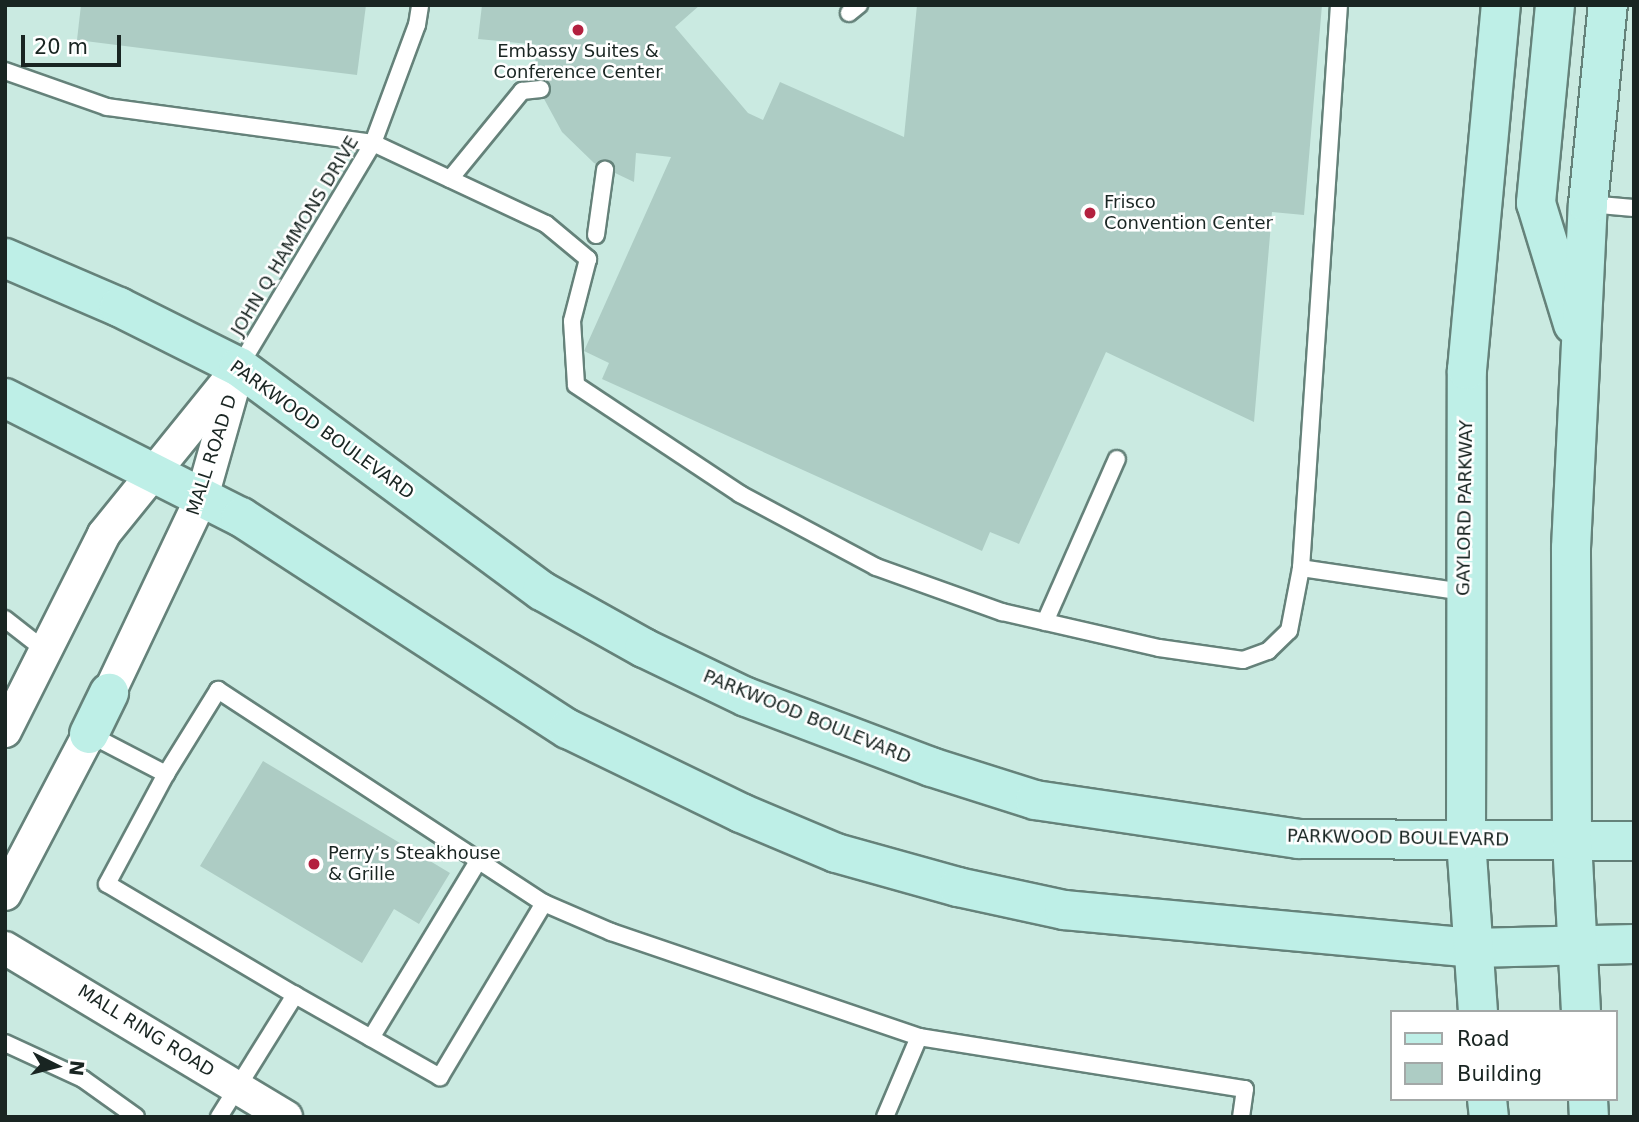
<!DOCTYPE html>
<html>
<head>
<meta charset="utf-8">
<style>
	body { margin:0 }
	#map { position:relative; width:1639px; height:1122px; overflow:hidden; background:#caeae1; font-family:"DejaVu Sans",sans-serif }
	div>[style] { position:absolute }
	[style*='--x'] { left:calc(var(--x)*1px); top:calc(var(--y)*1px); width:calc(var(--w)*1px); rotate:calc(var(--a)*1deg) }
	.building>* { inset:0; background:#adccc4 }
	.roads { filter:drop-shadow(2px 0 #65827a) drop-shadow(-2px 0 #65827a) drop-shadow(0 2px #65827a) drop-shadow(0 -2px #65827a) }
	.lane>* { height:16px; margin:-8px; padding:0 8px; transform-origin:8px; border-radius:8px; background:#fff }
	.street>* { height:32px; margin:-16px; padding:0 16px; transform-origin:16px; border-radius:16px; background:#fff }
	.secondary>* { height:38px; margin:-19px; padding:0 19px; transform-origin:19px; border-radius:19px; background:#beefe7 }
	.dots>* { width:19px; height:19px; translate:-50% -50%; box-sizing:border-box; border:4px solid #fff; border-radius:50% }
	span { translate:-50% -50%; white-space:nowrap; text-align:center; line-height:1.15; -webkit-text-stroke:5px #fff; paint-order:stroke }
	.poi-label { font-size:18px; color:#192522 }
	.left { translate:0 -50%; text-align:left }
	.street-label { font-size:18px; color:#192522 }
	.frame { position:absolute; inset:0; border:7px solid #192522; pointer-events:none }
	.legend { position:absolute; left:1390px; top:1010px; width:228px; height:91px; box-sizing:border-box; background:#fff; border:2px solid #a3a8a7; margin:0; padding:9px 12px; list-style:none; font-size:21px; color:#192522 }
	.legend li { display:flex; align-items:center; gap:14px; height:35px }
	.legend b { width:35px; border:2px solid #a3a8a7 }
	.north { position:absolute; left:21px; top:1031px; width:70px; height:70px; -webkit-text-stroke:5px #fff; paint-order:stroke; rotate:96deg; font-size:19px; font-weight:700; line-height:28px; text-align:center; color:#192522 }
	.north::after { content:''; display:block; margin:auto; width:24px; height:32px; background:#192522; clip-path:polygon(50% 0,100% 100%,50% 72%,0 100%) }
	.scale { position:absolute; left:21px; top:35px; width:100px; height:32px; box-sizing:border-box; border:4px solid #192522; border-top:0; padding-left:9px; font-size:21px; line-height:24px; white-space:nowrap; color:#192522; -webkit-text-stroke:5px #fff; paint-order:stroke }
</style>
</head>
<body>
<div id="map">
	<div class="building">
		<i style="clip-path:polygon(81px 5px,366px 5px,357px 75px,77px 40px)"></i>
		<i style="clip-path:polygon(482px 5px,700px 5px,675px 27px,748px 113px,763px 120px,780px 82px,904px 137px,917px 5px,1322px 5px,1304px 215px,1272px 212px,1254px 422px,1106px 352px,1019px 544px,990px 532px,982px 551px,602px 379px,609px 363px,584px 351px,671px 157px,636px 153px,634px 182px,594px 163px,562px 132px,543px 97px,535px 58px,559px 60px,561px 47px,478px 39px)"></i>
		<i style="clip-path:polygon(263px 761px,450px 873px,419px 924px,394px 909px,362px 963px,200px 866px)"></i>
	</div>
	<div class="roads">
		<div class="lane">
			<i style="--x:849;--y:13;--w:13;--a:-39"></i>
			<i style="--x:5;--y:71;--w:108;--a:19.4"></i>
			<i style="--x:107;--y:107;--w:268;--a:7.7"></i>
			<i style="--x:373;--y:143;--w:191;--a:25.1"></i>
			<i style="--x:546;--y:224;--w:55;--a:39.8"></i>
			<i style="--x:588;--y:259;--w:64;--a:104.5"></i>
			<i style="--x:572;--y:321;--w:64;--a:86.4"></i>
			<i style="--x:576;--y:385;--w:197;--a:33.6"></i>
			<i style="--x:740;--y:494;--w:154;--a:28.2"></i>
			<i style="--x:876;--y:567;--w:134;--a:19.7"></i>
			<i style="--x:1002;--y:612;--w:161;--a:12.9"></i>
			<i style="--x:1159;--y:648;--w:85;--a:8.1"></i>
			<i style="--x:1243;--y:660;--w:27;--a:-20"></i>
			<i style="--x:1268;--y:651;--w:29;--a:-44"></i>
			<i style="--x:1289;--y:631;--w:64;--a:-79.2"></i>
			<i style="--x:1301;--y:568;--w:564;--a:-86.14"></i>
			<i style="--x:450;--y:179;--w:114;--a:-50.7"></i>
			<i style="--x:522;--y:91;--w:19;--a:-6"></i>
			<i style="--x:1588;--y:204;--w:46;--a:5"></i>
			<i style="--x:596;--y:235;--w:66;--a:-82.1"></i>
			<i style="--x:239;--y:367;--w:261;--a:-59.1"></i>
			<i style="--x:373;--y:143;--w:126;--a:-69.6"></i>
			<i style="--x:417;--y:25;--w:20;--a:-81"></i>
			<i style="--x:1301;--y:568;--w:164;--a:8.4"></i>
			<i style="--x:5;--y:619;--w:52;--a:38"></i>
			<i style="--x:1045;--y:622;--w:178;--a:-66.2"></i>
			<i style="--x:89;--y:734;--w:87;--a:27.5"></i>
			<i style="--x:544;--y:903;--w:73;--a:23.4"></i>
			<i style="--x:611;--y:932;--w:325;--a:18.8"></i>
			<i style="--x:371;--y:1038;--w:208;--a:-58.8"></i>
			<i style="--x:5;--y:1043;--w:86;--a:24.8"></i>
			<i style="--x:83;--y:1079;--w:65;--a:35.6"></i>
			<i style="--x:219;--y:1117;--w:144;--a:-58.1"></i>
			<i style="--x:295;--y:995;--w:218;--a:-149.4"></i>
			<i style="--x:107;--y:884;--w:125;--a:-61.8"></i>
			<i style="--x:166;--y:774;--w:99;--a:-58.2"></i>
			<i style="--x:218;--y:690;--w:389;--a:33.2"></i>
			<i style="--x:544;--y:903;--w:203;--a:120.9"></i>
			<i style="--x:440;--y:1077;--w:167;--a:-150.5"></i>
			<i style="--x:885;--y:1117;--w:87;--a:-67"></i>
			<i style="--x:919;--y:1037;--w:330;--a:9.1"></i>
			<i style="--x:1245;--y:1089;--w:28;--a:98"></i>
		</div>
		<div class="street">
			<i style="--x:109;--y:693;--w:217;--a:-64.6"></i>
			<i style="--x:202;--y:497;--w:117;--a:-74.2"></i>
			<i style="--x:5;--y:731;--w:220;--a:-63.3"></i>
			<i style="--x:104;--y:534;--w:215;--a:-51"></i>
			<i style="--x:5;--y:894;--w:181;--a:-62.3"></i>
			<i style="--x:5;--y:948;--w:328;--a:31"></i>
		</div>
		<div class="secondary">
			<i style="--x:1555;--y:5;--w:199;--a:95.5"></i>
			<i style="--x:1536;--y:203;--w:127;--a:73"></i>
			<i style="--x:5;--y:258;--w:124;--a:23.3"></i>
			<i style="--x:119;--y:307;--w:134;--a:26.6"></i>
			<i style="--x:239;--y:367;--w:377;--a:36.5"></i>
			<i style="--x:542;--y:591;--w:117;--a:29.2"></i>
			<i style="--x:644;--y:648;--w:113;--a:25.7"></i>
			<i style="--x:746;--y:697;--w:198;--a:20.7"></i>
			<i style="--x:931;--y:767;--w:109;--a:17.6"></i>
			<i style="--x:1035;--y:800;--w:266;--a:8.4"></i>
			<i style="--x:1298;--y:839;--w:336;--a:0.3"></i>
			<i style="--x:5;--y:398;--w:264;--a:26.8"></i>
			<i style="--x:241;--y:517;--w:390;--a:33"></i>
			<i style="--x:568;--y:729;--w:192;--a:25.9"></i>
			<i style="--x:741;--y:813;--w:103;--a:22.8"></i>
			<i style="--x:836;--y:853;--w:127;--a:15.6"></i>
			<i style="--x:958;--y:887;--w:108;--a:12.2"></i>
			<i style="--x:1064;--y:910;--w:410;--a:5.3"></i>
			<i style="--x:1472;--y:948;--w:162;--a:-1.4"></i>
			<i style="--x:89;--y:734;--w:46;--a:-64"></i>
			<i style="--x:1478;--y:1012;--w:172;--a:-94"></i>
			<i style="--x:1466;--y:840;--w:470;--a:-89.9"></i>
			<i style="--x:1467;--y:370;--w:367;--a:-84.7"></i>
			<i style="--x:1581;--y:1012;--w:172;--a:-93"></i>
			<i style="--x:1572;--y:840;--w:292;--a:-90.2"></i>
			<i style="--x:1571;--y:548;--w:344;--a:-87.2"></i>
			<i style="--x:1588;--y:204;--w:200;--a:-84.3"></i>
			<i style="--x:1487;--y:1099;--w:18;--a:84"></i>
			<i style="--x:1588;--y:1099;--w:18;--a:87"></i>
		</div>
	</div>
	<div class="dots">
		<i style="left:578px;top:30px;background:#b3213f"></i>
		<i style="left:1090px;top:213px;background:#b3213f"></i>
		<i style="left:314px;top:864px;background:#b3213f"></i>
	</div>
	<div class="poi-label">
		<span style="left:578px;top:62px">Embassy Suites &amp;<br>Conference Center</span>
		<span class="left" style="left:1104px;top:213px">Frisco<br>Convention Center</span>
		<span class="left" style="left:328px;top:864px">Perry’s Steakhouse<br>&amp; Grille</span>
	</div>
	<div class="street-label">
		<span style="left:295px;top:236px;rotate:-59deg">JOHN Q HAMMONS DRIVE</span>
		<span style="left:322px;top:430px;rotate:36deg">PARKWOOD BOULEVARD</span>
		<span style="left:212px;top:455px;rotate:-72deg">MALL ROAD D</span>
		<span style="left:1465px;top:508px;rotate:-89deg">GAYLORD PARKWAY</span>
		<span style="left:807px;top:717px;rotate:22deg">PARKWOOD BOULEVARD</span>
		<span style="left:1398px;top:838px;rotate:1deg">PARKWOOD BOULEVARD</span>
		<span style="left:146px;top:1031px;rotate:32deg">MALL RING ROAD</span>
	</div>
	<div class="frame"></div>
	<ul class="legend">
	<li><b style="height:9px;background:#beefe7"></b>Road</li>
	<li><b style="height:19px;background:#adccc4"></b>Building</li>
	</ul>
	<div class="north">N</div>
	<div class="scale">20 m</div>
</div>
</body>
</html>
